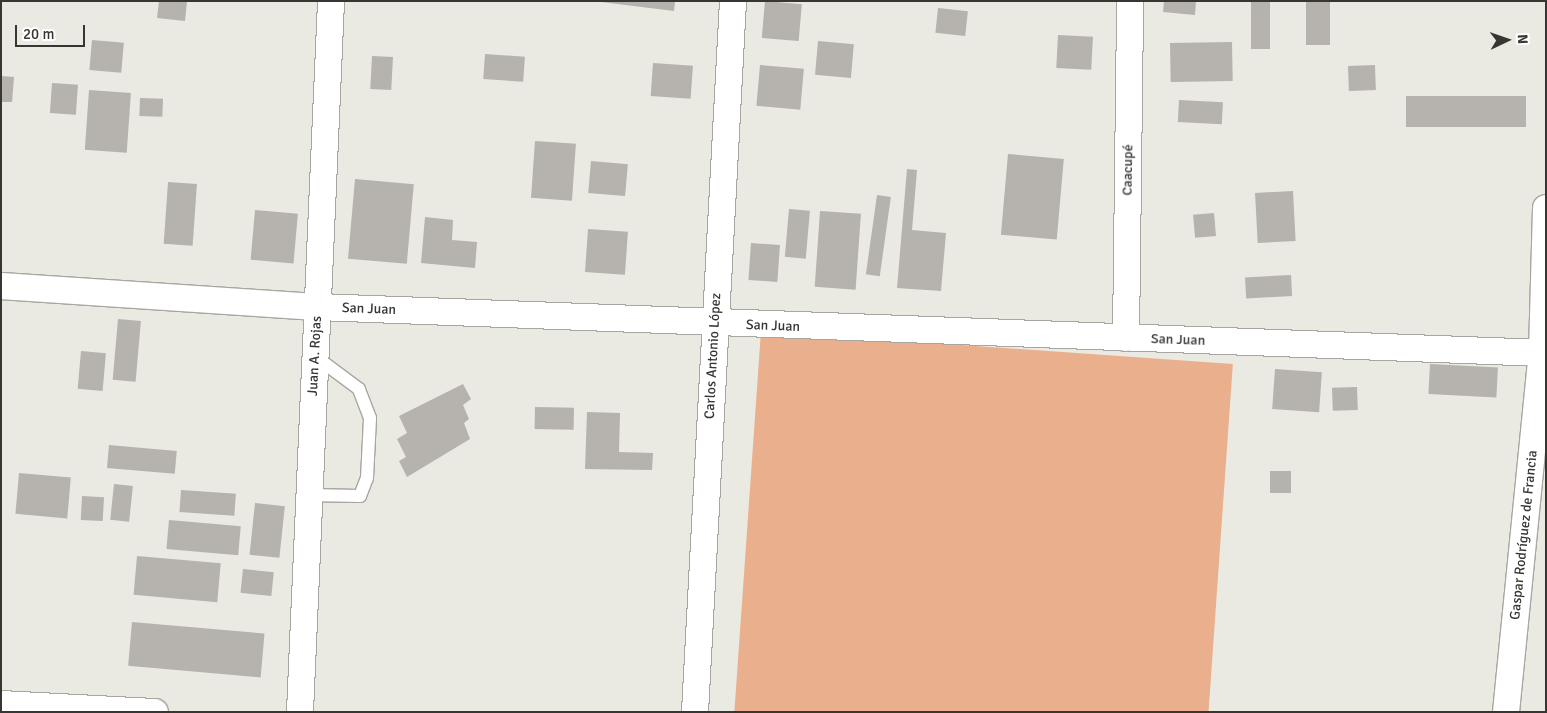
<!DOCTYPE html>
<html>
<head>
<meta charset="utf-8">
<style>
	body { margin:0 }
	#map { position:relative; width:1547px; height:713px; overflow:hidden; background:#eae9e2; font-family:Signika,sans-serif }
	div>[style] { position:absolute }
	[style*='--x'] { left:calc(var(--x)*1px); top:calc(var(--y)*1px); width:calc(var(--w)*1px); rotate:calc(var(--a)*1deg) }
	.green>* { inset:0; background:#eaaf8c; transform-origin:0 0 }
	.building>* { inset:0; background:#b6b2ad; transform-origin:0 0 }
	.roads { filter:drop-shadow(1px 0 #a8a6a0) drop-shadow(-1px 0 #a8a6a0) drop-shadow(0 1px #a8a6a0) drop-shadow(0 -1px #a8a6a0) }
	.service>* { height:12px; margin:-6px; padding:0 6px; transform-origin:6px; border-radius:6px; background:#fff }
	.minor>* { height:26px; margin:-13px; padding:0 13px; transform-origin:13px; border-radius:13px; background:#fff }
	span { translate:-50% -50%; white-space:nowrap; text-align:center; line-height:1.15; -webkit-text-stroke:4px #fff; paint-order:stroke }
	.street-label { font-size:14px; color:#373633 }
	.frame { position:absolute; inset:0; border:2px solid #373633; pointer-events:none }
	.north { position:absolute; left:1482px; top:15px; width:50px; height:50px; -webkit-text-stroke:4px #fff; paint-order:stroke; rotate:87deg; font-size:14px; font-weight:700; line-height:20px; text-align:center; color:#373633 }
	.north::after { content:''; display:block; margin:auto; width:18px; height:22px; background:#373633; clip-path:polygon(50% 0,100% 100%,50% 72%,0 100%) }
	.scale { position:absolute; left:15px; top:25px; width:70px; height:22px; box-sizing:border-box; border:2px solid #373633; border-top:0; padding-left:6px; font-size:15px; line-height:18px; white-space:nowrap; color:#373633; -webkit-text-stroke:4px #fff; paint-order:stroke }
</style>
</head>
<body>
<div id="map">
	<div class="green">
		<i style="left:761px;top:331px;width:473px;height:382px;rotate:4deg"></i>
	</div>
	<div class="building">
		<i style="clip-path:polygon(159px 1px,187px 1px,185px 21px,157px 18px)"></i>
		<i style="clip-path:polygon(593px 1px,675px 1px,674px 11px)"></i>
		<i style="left:765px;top:1px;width:37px;height:37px;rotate:5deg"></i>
		<i style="clip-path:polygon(1164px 1px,1196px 1px,1195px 15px,1163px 12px)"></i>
		<i style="left:1251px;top:1px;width:19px;height:48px"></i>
		<i style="left:1306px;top:1px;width:24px;height:44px"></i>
		<i style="left:938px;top:8px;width:30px;height:25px;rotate:6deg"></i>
		<i style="left:1058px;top:35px;width:35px;height:33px;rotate:3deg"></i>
		<i style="left:92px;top:40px;width:32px;height:30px;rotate:5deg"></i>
		<i style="left:818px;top:41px;width:36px;height:34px;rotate:5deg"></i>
		<i style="left:1232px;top:42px;width:39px;height:62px;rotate:89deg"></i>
		<i style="left:485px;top:54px;width:40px;height:25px;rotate:4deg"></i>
		<i style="left:372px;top:56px;width:21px;height:33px;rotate:3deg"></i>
		<i style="left:653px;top:63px;width:40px;height:33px;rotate:4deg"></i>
		<i style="left:760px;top:65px;width:44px;height:41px;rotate:5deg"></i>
		<i style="left:1375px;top:65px;width:25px;height:27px;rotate:88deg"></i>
		<i style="clip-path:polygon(1px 76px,14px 77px,12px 102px,1px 102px)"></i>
		<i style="left:52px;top:83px;width:26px;height:30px;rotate:4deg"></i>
		<i style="left:89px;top:90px;width:42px;height:60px;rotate:4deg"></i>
		<i style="left:1406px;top:96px;width:120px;height:31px"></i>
		<i style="left:140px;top:98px;width:23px;height:18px;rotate:2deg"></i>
		<i style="left:1179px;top:100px;width:44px;height:22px;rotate:3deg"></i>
		<i style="left:535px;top:141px;width:41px;height:57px;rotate:4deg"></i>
		<i style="left:1008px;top:154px;width:56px;height:81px;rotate:5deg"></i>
		<i style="left:591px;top:161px;width:37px;height:32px;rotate:5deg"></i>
		<i style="clip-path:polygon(907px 169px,917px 170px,912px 230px,946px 233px,941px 291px,897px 288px)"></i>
		<i style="left:355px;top:179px;width:59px;height:80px;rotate:5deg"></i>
		<i style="left:168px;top:182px;width:29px;height:62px;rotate:4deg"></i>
		<i style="left:1293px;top:191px;width:50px;height:38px;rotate:87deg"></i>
		<i style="left:877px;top:195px;width:14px;height:80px;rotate:8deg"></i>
		<i style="left:789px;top:209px;width:21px;height:48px;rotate:5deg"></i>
		<i style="left:255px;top:210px;width:43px;height:50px;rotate:5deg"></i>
		<i style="left:820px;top:211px;width:41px;height:76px;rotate:4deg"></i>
		<i style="left:1214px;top:213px;width:23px;height:21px;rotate:85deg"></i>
		<i style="clip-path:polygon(425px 217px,453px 220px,452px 240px,477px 242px,475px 268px,421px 263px)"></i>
		<i style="left:588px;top:229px;width:40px;height:43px;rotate:4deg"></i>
		<i style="left:751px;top:243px;width:29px;height:37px;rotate:4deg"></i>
		<i style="left:1291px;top:275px;width:21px;height:46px;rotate:87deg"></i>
		<i style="left:118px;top:319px;width:23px;height:61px;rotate:5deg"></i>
		<i style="left:81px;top:351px;width:25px;height:38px;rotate:5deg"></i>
		<i style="left:1430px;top:364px;width:68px;height:30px;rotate:3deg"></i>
		<i style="left:1275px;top:369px;width:47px;height:40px;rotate:4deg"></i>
		<i style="clip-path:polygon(463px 384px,471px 399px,463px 405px,469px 419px,464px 423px,470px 439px,407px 477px,399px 461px,406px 457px,397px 439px,407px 433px,399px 416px)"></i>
		<i style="left:1357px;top:387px;width:23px;height:25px;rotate:88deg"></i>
		<i style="left:535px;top:407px;width:39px;height:22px;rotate:1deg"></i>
		<i style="clip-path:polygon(587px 412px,620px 413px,619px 452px,653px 453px,652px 470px,585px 469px)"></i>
		<i style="left:109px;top:445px;width:68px;height:23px;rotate:5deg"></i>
		<i style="left:1270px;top:471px;width:21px;height:22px"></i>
		<i style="left:19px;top:473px;width:52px;height:41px;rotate:5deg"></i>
		<i style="left:114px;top:484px;width:19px;height:36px;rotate:6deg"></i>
		<i style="left:181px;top:490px;width:55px;height:22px;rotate:4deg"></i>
		<i style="left:82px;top:496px;width:22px;height:24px;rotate:3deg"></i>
		<i style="left:255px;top:503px;width:30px;height:52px;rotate:6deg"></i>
		<i style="left:169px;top:520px;width:72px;height:29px;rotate:5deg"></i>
		<i style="left:137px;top:556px;width:84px;height:39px;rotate:5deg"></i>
		<i style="left:243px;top:569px;width:31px;height:24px;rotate:6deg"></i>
		<i style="left:132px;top:622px;width:133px;height:44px;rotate:5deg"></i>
	</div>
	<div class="roads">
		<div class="service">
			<i style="--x:309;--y:495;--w:51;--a:1.1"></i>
			<i style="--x:360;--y:496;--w:19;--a:-69"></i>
			<i style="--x:367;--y:478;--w:60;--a:-87.1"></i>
			<i style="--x:370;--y:418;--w:31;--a:-111"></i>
			<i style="--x:359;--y:389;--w:54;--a:-143.3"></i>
		</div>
		<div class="minor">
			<i style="--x:1;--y:286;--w:318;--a:3.8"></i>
			<i style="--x:318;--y:307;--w:1229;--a:2.15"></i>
			<i style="--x:1126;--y:338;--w:337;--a:-89.3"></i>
			<i style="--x:1;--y:704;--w:154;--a:3"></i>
			<i style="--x:300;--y:712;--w:712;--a:-87.5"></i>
			<i style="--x:695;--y:712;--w:712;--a:-86.94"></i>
			<i style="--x:1506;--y:712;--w:362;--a:-84.3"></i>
			<i style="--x:1542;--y:352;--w:144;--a:-88.4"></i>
		</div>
	</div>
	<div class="street-label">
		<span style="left:1128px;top:170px;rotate:-89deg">Caacupé</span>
		<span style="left:369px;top:309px;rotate:2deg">San Juan</span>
		<span style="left:773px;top:326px;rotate:2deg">San Juan</span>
		<span style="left:1178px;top:340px;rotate:2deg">San Juan</span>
		<span style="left:315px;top:356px;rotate:-87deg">Juan A. Rojas</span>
		<span style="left:713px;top:356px;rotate:-87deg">Carlos Antonio López</span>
		<span style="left:1524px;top:535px;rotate:-84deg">Gaspar Rodríguez de Francia</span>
	</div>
	<div class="frame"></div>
	<div class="north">N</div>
	<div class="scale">20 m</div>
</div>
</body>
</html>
